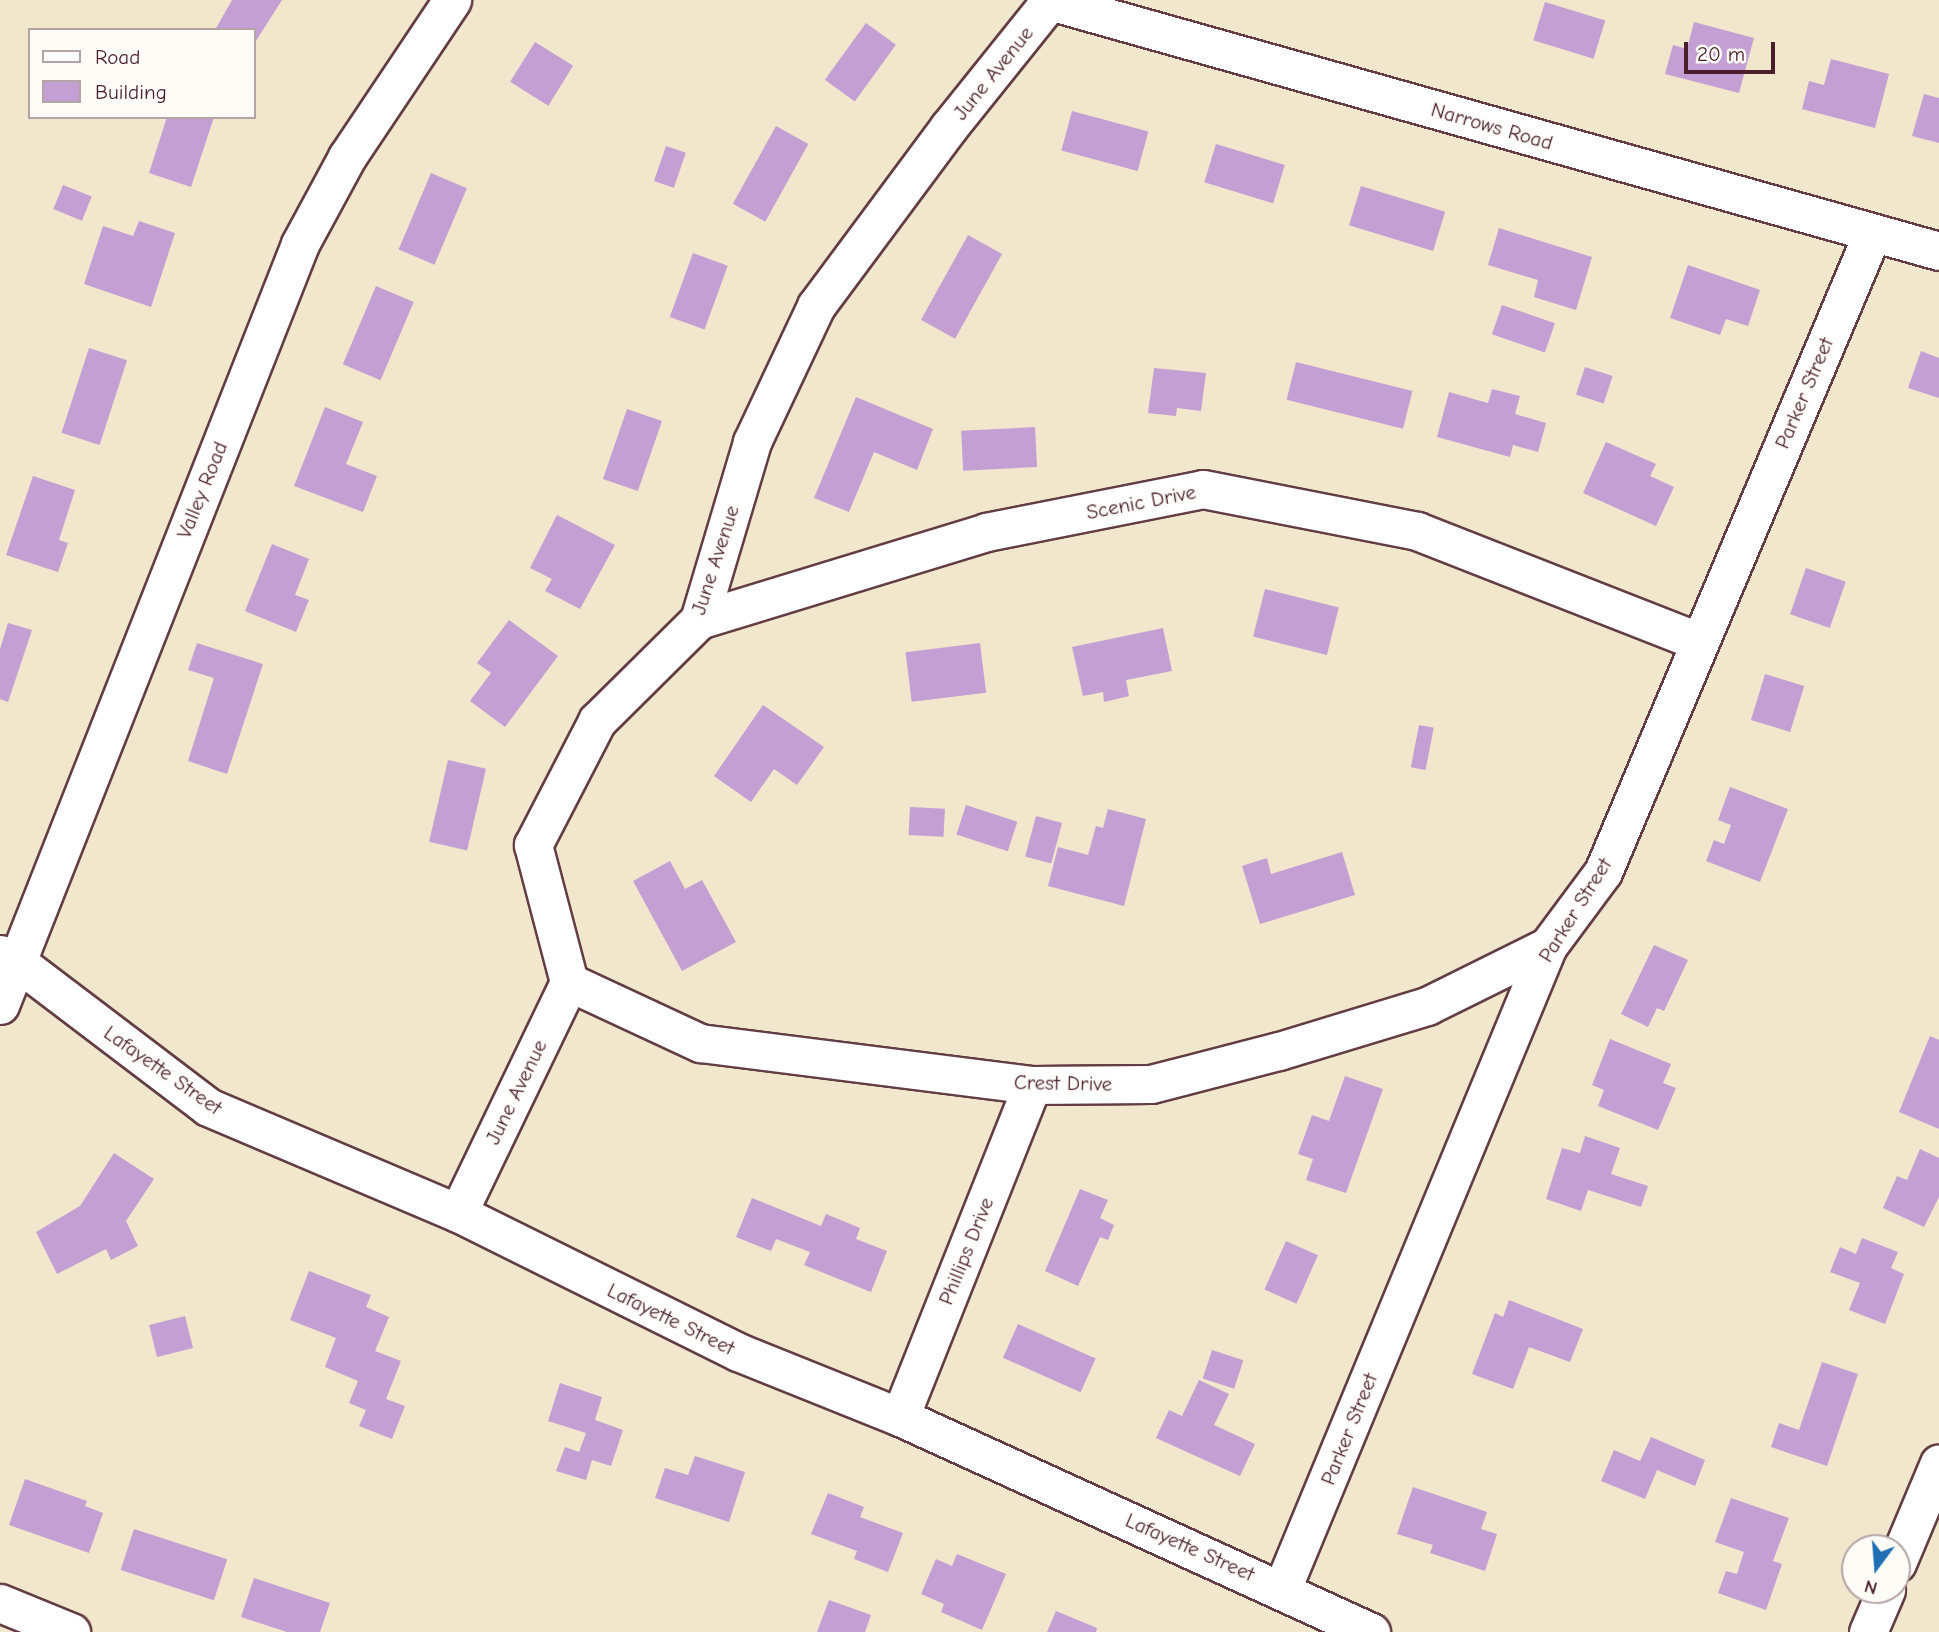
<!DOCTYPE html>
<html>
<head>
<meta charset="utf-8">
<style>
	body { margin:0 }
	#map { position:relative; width:1939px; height:1632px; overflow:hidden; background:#f1e7cc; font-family:"Comic Neue",sans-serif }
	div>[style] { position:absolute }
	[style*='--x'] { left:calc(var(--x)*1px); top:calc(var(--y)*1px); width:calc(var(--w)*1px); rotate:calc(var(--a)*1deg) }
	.building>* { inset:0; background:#c49fd3; transform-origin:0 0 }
	.roads { filter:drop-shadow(2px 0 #633d43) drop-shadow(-2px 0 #633d43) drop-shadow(0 2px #633d43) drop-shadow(0 -2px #633d43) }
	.minor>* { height:37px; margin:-18.5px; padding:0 18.5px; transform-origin:18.5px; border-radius:18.5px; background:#fff }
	span { translate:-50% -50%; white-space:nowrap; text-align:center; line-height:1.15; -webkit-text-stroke:5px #fdfcf7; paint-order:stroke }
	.street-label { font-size:21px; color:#4a1f2b }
	.legend { position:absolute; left:28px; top:28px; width:228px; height:91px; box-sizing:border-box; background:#fdfcf7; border:2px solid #b5a4a5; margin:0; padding:9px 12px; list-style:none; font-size:21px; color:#4a1f2b }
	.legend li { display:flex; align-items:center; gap:14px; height:35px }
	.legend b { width:35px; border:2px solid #b5a4a5 }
	.north { position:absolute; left:1841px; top:1534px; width:70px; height:70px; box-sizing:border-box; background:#fdfcf7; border:2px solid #b5a4a5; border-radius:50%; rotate:196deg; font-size:19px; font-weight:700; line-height:28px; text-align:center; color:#4a1f2b }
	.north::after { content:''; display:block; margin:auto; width:24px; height:32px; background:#1f6fb2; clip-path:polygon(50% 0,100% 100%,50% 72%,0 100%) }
	.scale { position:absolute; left:1684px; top:42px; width:91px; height:32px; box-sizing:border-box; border:4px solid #4a1f2b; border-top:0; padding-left:9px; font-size:21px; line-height:24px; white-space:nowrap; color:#4a1f2b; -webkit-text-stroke:5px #fdfcf7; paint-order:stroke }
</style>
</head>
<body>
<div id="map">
	<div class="building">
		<i style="clip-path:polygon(232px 0,282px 0,254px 44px,254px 30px,215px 30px)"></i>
		<i style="left:1545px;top:2px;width:63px;height:40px;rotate:17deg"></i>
		<i style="clip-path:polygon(1694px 22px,1754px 38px,1739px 93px,1665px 74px,1673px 45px,1687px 49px)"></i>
		<i style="left:866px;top:23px;width:37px;height:70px;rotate:36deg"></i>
		<i style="left:535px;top:42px;width:45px;height:47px;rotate:32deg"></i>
		<i style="clip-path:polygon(1831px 59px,1889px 74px,1875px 128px,1802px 109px,1809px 81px,1824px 85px)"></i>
		<i style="clip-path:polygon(1924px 94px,1939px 98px,1939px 143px,1912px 136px)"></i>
		<i style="left:1072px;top:111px;width:79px;height:41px;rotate:15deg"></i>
		<i style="clip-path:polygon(167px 117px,214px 117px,191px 187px,149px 173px)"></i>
		<i style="left:776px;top:126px;width:37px;height:89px;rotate:29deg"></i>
		<i style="left:1216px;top:144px;width:72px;height:40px;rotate:17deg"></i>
		<i style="left:666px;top:146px;width:21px;height:37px;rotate:19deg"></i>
		<i style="left:431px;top:173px;width:39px;height:83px;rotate:23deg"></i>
		<i style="left:63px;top:185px;width:31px;height:26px;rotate:22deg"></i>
		<i style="left:1361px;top:186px;width:88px;height:41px;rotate:17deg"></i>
		<i style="clip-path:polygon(139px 221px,175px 233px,151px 307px,84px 284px,103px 226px,133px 236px)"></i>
		<i style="clip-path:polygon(1499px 228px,1592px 257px,1576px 310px,1534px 297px,1538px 280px,1488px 265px)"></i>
		<i style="left:968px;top:235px;width:39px;height:97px;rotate:29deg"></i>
		<i style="left:693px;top:253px;width:37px;height:68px;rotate:20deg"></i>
		<i style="clip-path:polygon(1688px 265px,1760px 290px,1748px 326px,1726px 319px,1720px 335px,1670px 318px)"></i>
		<i style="left:376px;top:286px;width:41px;height:85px;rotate:23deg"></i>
		<i style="left:1502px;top:305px;width:56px;height:31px;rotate:19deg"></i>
		<i style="left:89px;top:348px;width:40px;height:89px;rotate:18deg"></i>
		<i style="clip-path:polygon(1921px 351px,1939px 358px,1939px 398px,1908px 388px)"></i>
		<i style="left:1296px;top:362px;width:120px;height:39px;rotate:14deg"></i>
		<i style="left:1585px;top:367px;width:29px;height:29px;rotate:18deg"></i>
		<i style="clip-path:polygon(1154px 368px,1206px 373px,1201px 411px,1177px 408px,1176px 416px,1148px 413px)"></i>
		<i style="clip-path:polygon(1492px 389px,1520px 396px,1515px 414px,1546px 423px,1538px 452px,1513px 445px,1510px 457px,1437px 437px,1449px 392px,1488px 403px)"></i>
		<i style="clip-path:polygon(856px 397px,933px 429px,917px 470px,874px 452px,849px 512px,814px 498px)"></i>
		<i style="clip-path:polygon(325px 407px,363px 422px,346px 464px,377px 476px,363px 512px,294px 486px)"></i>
		<i style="left:627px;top:409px;width:37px;height:74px;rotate:19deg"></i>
		<i style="left:1035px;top:427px;width:40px;height:74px;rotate:87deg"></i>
		<i style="clip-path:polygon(1606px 442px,1656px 464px,1650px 476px,1674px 487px,1656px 526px,1583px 493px)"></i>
		<i style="clip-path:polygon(33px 476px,75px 490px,59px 540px,68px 543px,58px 572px,6px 555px)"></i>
		<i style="clip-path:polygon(557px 515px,615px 545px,580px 609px,545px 591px,552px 579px,530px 568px)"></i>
		<i style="clip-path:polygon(272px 544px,309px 559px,295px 595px,309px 600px,296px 632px,245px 611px)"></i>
		<i style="left:1806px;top:568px;width:42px;height:49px;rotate:19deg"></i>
		<i style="left:1265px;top:589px;width:76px;height:49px;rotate:14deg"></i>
		<i style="clip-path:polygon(509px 620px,558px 656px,505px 727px,470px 701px,491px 673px,477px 663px)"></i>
		<i style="clip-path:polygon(8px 623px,32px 630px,8px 702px,0 699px,0 649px)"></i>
		<i style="clip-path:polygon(1163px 628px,1172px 671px,1126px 680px,1129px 696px,1104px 702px,1103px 692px,1083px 696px,1072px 647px)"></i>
		<i style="clip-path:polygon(197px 643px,263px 664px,227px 774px,188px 761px,214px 678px,188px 670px)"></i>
		<i style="left:980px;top:643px;width:50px;height:75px;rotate:83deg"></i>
		<i style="left:1765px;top:674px;width:41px;height:48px;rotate:17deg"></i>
		<i style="clip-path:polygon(763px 705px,824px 747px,797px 785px,774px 769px,751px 802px,714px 776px)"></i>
		<i style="left:1419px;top:725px;width:15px;height:43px;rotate:11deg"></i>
		<i style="left:448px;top:760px;width:39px;height:84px;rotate:13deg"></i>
		<i style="clip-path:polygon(1730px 787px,1788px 809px,1760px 882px,1706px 861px,1714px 840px,1724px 844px,1731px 825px,1718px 820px)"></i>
		<i style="left:966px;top:805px;width:54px;height:31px;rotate:18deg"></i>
		<i style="left:910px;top:807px;width:35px;height:28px;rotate:3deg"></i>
		<i style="clip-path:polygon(1108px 809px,1146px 819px,1124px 906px,1048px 886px,1058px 847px,1088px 855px,1096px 826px,1103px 828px)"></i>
		<i style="left:1036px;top:816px;width:27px;height:42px;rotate:15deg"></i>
		<i style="clip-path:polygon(1342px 852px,1355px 895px,1260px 924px,1242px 866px,1267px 858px,1271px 874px)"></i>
		<i style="clip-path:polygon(670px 861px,685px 889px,702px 880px,736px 942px,682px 971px,633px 881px)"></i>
		<i style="clip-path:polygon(1654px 945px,1688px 960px,1664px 1011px,1657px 1008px,1648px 1027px,1621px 1014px)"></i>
		<i style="clip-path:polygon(1930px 1036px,1939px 1040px,1939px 1129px,1899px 1112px)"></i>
		<i style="clip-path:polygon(1610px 1039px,1671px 1064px,1663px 1083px,1676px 1088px,1658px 1130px,1598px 1106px,1604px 1090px,1592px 1085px)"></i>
		<i style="clip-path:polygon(1345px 1076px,1383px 1089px,1346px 1193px,1306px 1180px,1313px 1159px,1298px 1154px,1312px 1115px,1329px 1121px)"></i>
		<i style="clip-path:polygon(1585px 1136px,1620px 1148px,1611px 1174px,1648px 1186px,1641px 1207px,1588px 1190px,1581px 1211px,1546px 1199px,1562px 1148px,1580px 1153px)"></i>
		<i style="clip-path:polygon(1920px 1149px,1939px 1158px,1939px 1197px,1924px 1227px,1883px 1208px,1897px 1176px,1907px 1180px)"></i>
		<i style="clip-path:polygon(114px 1153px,154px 1179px,126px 1221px,138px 1246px,111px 1260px,106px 1249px,57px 1274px,36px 1232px,80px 1206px)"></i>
		<i style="clip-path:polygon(1080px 1189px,1108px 1200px,1100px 1218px,1114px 1225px,1108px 1240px,1100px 1237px,1078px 1286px,1045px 1271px)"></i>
		<i style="clip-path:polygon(752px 1198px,821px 1226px,826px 1214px,860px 1228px,856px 1239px,887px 1251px,871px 1292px,804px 1265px,810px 1252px,776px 1239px,771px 1251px,736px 1237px)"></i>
		<i style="clip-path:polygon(1862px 1238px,1898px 1252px,1891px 1268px,1904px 1274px,1885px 1324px,1849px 1310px,1860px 1283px,1830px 1272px,1840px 1247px,1856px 1254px)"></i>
		<i style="left:1286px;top:1241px;width:35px;height:53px;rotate:24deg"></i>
		<i style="clip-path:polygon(309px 1271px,371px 1295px,366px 1307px,389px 1317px,375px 1351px,401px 1361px,386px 1399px,405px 1406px,392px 1439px,359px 1426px,366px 1410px,349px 1403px,358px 1381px,325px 1367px,336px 1338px,290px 1320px)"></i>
		<i style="clip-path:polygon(1509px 1300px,1583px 1329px,1570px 1362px,1529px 1347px,1513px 1389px,1472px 1374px,1495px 1313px,1503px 1317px)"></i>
		<i style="left:185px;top:1316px;width:33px;height:37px;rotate:76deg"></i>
		<i style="left:1018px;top:1324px;width:85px;height:37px;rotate:24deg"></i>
		<i style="left:1212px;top:1350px;width:33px;height:30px;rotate:18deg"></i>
		<i style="clip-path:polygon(1822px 1362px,1858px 1374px,1827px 1466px,1771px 1447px,1779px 1423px,1799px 1430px)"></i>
		<i style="clip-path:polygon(1199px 1380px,1229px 1394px,1214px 1425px,1255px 1444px,1240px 1476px,1156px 1438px,1169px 1410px,1182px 1416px)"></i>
		<i style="clip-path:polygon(560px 1383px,602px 1397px,595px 1420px,623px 1430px,611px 1466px,592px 1460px,586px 1480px,556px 1471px,565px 1447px,579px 1452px,586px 1433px,548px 1421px)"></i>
		<i style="clip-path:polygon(1651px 1437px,1705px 1460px,1695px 1486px,1657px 1470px,1645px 1499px,1601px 1481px,1614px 1450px,1640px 1461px)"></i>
		<i style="clip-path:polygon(695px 1456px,745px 1472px,729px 1522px,655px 1498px,665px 1468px,688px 1475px)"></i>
		<i style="clip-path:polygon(25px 1479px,87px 1501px,85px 1506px,103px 1513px,89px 1553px,9px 1525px)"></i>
		<i style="clip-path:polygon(1413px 1487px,1487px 1512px,1481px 1529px,1497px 1534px,1485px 1571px,1430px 1553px,1433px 1545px,1397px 1534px)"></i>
		<i style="clip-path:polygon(828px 1493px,864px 1507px,860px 1517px,903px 1533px,888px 1572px,854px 1559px,857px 1551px,811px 1534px)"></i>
		<i style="clip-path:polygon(1731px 1498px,1789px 1518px,1773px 1561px,1782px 1564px,1766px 1610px,1718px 1593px,1726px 1571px,1737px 1574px,1744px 1552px,1715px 1542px)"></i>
		<i style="left:134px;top:1529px;width:98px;height:43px;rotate:18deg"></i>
		<i style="clip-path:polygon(957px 1554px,1006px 1574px,982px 1630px,941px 1612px,944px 1604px,921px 1594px,936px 1559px,952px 1566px)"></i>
		<i style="clip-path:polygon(254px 1578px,330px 1603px,320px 1632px,287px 1632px,241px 1617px)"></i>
		<i style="clip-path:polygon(829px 1600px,871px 1615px,865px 1632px,817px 1632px)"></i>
		<i style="clip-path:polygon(1056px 1611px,1097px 1628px,1096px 1632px,1047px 1632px)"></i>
	</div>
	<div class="roads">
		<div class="minor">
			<i style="--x:1046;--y:0;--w:928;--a:15.7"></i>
			<i style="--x:699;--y:620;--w:300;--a:-17"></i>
			<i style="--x:986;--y:532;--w:221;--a:-11.2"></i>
			<i style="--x:1203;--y:489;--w:218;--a:11.1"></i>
			<i style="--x:1417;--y:531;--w:302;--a:21.4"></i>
			<i style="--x:0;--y:954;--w:17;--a:24"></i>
			<i style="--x:16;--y:961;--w:241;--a:37.2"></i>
			<i style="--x:208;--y:1107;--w:272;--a:23"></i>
			<i style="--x:458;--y:1213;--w:313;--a:26.4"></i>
			<i style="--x:738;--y:1352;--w:175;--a:21.9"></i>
			<i style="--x:900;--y:1417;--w:518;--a:24.54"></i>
			<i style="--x:569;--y:982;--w:145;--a:25"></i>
			<i style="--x:700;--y:1043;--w:335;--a:7.2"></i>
			<i style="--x:1032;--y:1085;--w:119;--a:-0.5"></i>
			<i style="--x:1151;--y:1084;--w:132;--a:-14.5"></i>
			<i style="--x:1279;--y:1051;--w:155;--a:-16.9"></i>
			<i style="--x:1427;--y:1006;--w:135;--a:-26.4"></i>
			<i style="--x:0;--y:1005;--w:818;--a:-68.48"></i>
			<i style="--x:300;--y:244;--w:99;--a:-61.6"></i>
			<i style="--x:347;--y:157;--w:189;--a:-56.2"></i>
			<i style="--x:458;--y:1213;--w:256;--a:-64.3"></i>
			<i style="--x:569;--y:982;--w:142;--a:-104.7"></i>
			<i style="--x:533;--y:845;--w:140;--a:-62.7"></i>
			<i style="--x:597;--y:721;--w:144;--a:-44.7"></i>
			<i style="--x:699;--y:620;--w:186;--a:-73.4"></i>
			<i style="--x:752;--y:442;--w:150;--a:-64.8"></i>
			<i style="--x:816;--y:306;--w:223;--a:-53.4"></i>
			<i style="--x:949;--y:127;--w:161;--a:-51.3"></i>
			<i style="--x:900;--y:1417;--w:357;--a:-68.3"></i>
			<i style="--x:1897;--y:1563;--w:108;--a:-67.2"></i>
			<i style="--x:1282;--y:1589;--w:696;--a:-67.53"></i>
			<i style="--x:1548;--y:946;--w:92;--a:-53.4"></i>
			<i style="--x:1603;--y:872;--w:692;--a:-67.14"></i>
			<i style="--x:0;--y:1603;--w:77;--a:22.2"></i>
			<i style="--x:1868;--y:1632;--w:46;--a:-66.8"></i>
		</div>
	</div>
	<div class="street-label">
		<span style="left:993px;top:73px;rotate:-51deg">June Avenue</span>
		<span style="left:1492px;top:126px;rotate:16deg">Narrows Road</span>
		<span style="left:1804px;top:393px;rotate:-67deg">Parker Street</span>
		<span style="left:202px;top:490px;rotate:-68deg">Valley Road</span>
		<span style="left:1141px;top:502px;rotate:-11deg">Scenic Drive</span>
		<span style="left:715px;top:560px;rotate:-72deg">June Avenue</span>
		<span style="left:1575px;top:910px;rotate:-58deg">Parker Street</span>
		<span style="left:163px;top:1070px;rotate:35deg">Lafayette Street</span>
		<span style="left:1063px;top:1083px;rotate:1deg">Crest Drive</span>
		<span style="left:516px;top:1092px;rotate:-64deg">June Avenue</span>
		<span style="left:966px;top:1251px;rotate:-68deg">Phillips Drive</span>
		<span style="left:671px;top:1319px;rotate:26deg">Lafayette Street</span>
		<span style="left:1349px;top:1429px;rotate:-68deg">Parker Street</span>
		<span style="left:1190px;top:1547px;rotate:24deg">Lafayette Street</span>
	</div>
	<ul class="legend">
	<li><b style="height:9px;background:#fff"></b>Road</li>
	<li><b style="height:19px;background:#c49fd3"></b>Building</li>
	</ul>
	<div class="north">N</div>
	<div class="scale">20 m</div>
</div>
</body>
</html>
